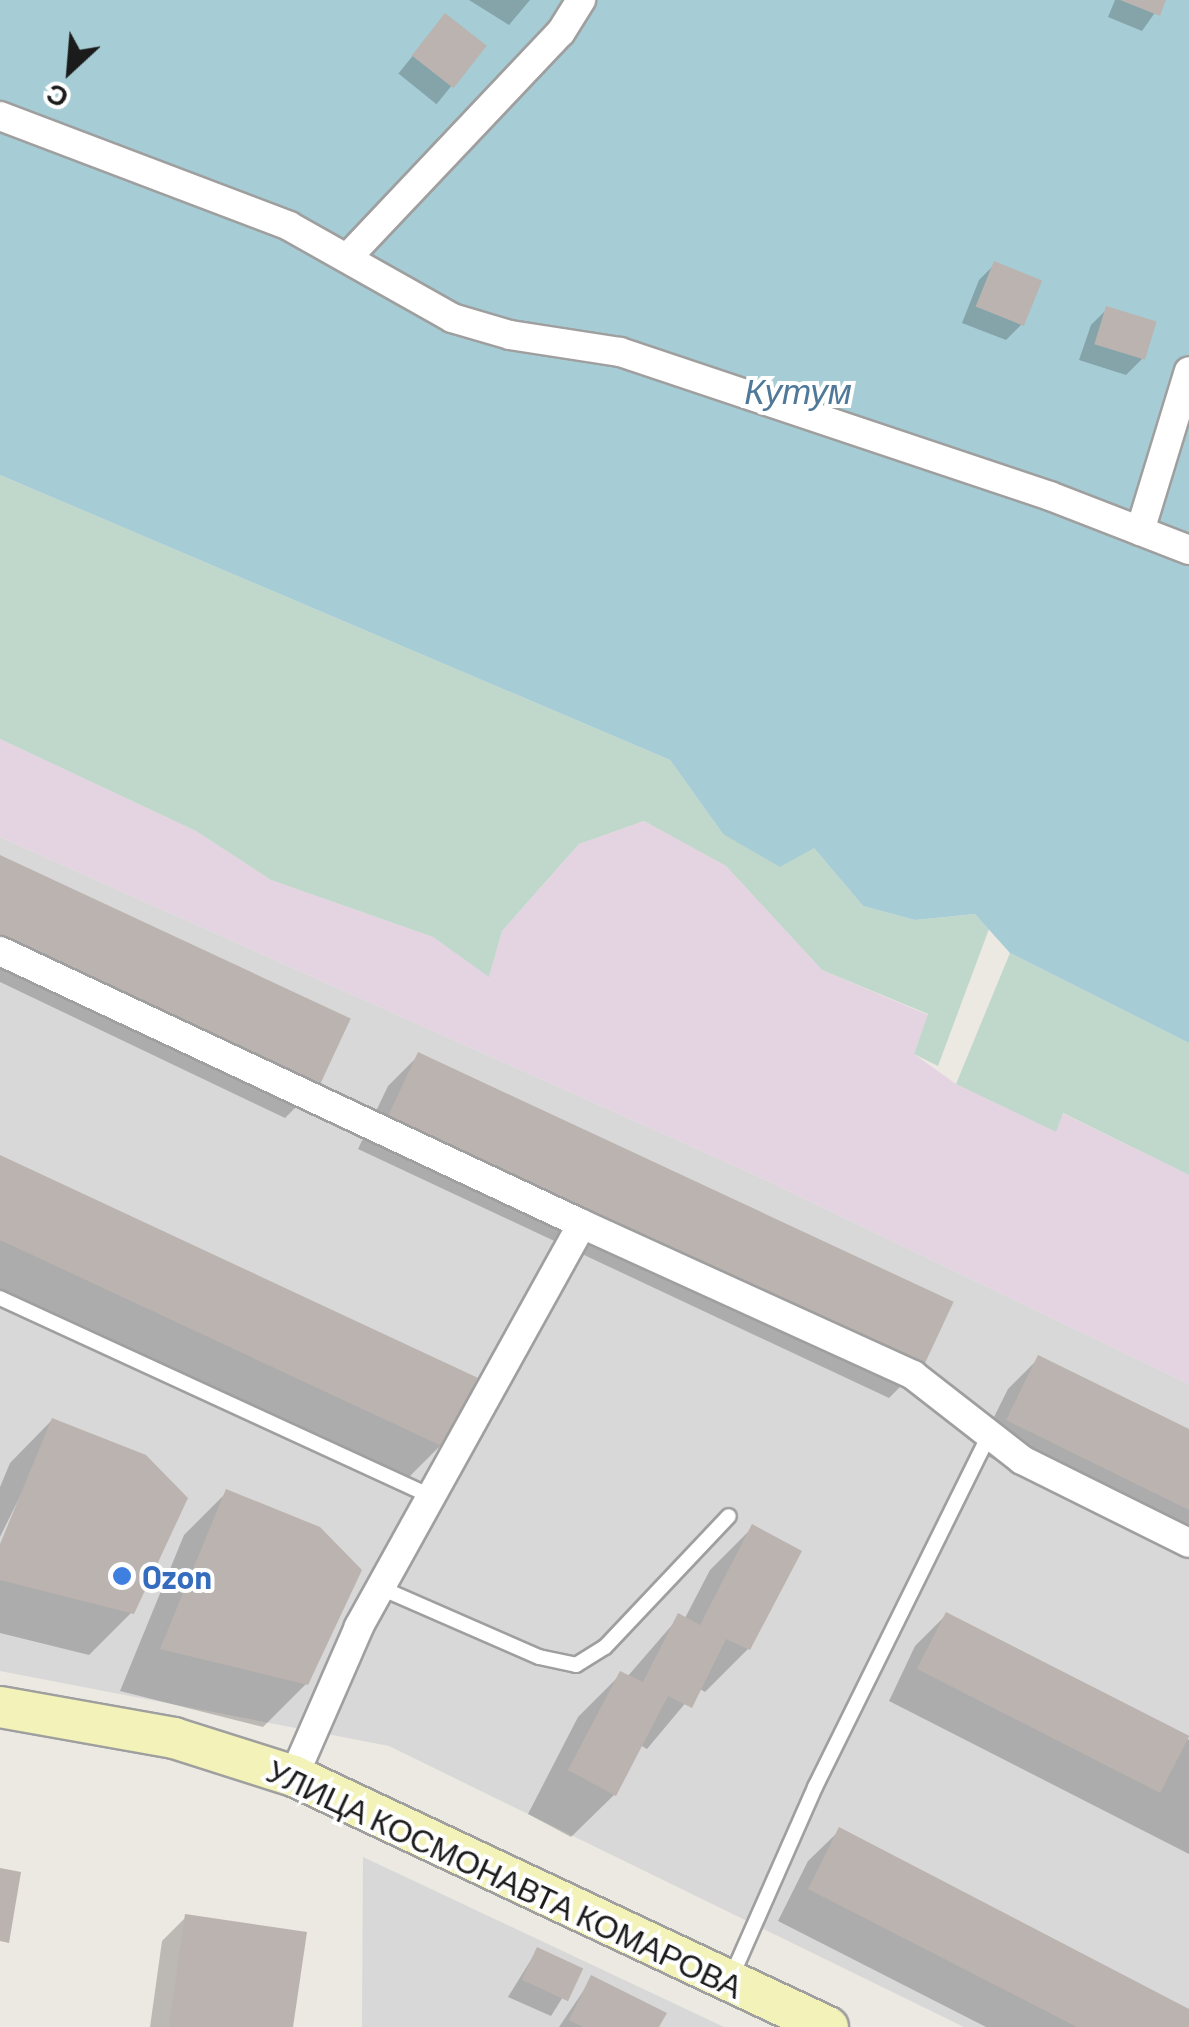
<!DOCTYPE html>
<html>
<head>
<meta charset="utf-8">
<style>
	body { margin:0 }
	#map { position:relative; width:1189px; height:2027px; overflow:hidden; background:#ece8e2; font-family:Barlow,sans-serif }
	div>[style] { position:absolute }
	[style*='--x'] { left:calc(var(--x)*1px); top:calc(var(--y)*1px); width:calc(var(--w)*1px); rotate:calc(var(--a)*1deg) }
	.residential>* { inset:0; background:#d9d8d8 }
	.industrial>* { inset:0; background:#e4d4e2 }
	.wetland>* { inset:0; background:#c0d8cc }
	.water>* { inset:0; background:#a6cdd5 }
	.shadow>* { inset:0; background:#0003; transform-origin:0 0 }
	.building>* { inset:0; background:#bbb3af; transform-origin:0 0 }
	.roads { filter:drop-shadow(2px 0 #9f9f9f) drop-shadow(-2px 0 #9f9f9f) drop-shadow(0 2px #9f9f9f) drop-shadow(0 -2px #9f9f9f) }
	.service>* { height:14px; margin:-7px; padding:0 7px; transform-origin:7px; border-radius:7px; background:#fff }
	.minor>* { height:28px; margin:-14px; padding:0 14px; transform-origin:14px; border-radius:14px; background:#fff }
	.secondary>* { height:40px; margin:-20px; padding:0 20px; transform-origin:20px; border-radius:20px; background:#f2f2b9 }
	.dots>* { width:28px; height:28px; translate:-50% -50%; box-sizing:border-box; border:5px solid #fff; border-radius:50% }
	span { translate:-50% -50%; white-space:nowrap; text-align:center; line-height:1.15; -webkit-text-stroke:8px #fff; paint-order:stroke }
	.shop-label { font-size:32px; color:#366cbe; font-weight:700 }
	.left { translate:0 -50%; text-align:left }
	.street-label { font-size:32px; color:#1b1b1b }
	.water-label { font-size:35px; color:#4f7899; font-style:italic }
	.north { position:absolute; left:20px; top:20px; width:100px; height:100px; -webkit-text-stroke:8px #fff; paint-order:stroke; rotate:206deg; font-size:28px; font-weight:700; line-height:40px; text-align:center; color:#1b1b1b }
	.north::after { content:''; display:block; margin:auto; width:35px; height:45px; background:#1b1b1b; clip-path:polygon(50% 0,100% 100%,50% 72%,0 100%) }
</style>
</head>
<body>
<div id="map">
	<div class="residential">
		<i style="clip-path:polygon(0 837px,753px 1174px,1189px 1384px,1189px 2027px,964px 2027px,389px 1746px,0 1671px)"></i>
		<i style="clip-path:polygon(363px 1857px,724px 2027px,362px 2027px)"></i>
	</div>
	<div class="industrial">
		<i style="clip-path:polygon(0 739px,196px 831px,271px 880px,433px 937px,489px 976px,502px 931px,579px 844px,644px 821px,726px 866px,822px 970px,928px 1015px,914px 1054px,956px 1084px,1055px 1131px,1062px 1113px,1189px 1175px,1189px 1384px,753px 1174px,0 837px)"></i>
	</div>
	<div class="wetland">
		<i style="clip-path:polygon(0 475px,670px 760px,723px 834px,814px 848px,863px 906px,915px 920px,975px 914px,989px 929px,938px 1066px,914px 1054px,928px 1014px,822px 970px,726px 866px,644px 821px,579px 844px,502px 931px,489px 977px,433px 937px,271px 880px,196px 831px,0 739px)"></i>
		<i style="clip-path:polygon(1010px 953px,1189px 1043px,1189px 1175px,1063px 1113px,1056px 1132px,956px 1084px)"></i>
	</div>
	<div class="water">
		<i style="clip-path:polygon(0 0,1189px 0,1189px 1043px,1010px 953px,975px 914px,915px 920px,863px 906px,814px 848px,780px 867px,723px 834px,670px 760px,0 475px)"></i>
	</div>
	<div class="shadow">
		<i style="clip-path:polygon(469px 0,530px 0,509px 25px)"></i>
		<i style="clip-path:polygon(1115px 0,1164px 0,1142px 31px,1108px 17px)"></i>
		<i style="left:445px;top:16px;width:49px;height:74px;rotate:39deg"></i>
		<i style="clip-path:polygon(995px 264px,1022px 324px,1006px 340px,962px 323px,979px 280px)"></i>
		<i style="clip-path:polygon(1107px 309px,1142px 359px,1126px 375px,1079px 360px,1091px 325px)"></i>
		<i style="clip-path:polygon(0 858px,316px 1087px,285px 1118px,0 982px)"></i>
		<i style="clip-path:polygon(419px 1055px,920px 1367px,889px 1398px,358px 1149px,388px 1086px)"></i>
		<i style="clip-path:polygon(0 1157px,443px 1443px,401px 1485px,0 1295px)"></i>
		<i style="clip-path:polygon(1039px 1358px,1189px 1432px,1189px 1556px,977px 1451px,1008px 1389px)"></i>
		<i style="clip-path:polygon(52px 1420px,132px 1612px,89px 1655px,0 1633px,0 1550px,34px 1468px,0 1537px,0 1487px,10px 1463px)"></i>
		<i style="clip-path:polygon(227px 1492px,306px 1684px,263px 1727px,120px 1691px,184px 1535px)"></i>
		<i style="clip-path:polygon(753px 1527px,748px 1649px,705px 1692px,698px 1688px,647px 1749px,640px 1745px,614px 1795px,571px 1837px,528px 1814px,578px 1717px,621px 1674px,627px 1677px,679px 1617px,684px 1620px,710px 1570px)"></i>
		<i style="clip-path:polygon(946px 1615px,1189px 1740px,1189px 1854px,889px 1701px,915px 1646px)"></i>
		<i style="clip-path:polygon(840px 1830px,1189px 2012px,1189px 2027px,986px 2027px,778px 1921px,808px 1861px)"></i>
		<i style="clip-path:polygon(186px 1917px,291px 2027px,150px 2027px,162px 1941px)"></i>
		<i style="clip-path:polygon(537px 1950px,580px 1970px,551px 2016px,508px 1997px)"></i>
		<i style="clip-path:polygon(592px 1978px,656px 2027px,559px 2027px)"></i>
	</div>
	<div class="building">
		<i style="clip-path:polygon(1120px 0,1166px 0,1160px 16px)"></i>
		<i style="left:445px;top:13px;width:53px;height:54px;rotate:38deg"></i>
		<i style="left:994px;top:261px;width:52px;height:49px;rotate:22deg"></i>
		<i style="left:1106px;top:306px;width:53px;height:40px;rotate:17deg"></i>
		<i style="left:0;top:855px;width:387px;height:81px;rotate:25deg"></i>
		<i style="left:418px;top:1052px;width:591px;height:72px;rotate:25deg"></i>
		<i style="left:0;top:1155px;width:527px;height:77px;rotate:25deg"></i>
		<i style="clip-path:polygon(1038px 1355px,1189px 1429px,1189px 1510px,1006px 1420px)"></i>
		<i style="clip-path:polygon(52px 1418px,146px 1455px,188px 1498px,134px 1614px,0 1580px,0 1544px)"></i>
		<i style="clip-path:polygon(226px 1489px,320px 1527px,362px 1570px,308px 1685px,160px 1649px)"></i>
		<i style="clip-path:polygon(752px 1524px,802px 1551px,750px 1650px,726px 1639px,692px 1708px,668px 1696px,616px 1796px,568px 1770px,620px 1671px,643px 1682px,678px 1613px,700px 1625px)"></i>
		<i style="left:946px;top:1612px;width:273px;height:64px;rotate:27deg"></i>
		<i style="clip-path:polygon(839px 1827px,1189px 2009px,1189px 2027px,1077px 2027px,808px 1889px)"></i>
		<i style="clip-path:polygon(0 1868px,21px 1872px,9px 1943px,0 1941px)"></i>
		<i style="clip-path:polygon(185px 1914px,307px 1932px,293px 2027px,169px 2027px)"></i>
		<i style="left:537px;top:1947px;width:51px;height:36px;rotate:25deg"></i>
		<i style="clip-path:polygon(591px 1975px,667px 2013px,659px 2027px,583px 2027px,569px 2020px)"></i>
	</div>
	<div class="roads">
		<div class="service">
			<i style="--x:0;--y:1298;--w:476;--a:24.7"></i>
			<i style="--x:381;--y:1588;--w:172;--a:23.6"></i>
			<i style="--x:539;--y:1657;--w:38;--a:12"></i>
			<i style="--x:576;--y:1665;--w:34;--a:-32"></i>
			<i style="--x:605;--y:1647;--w:180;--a:-46.6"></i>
			<i style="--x:730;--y:1980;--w:211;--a:-66.2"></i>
			<i style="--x:815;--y:1787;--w:390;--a:-63.7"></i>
		</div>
		<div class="minor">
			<i style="--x:0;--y:116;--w:309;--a:20.8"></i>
			<i style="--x:289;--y:226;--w:187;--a:29.4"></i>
			<i style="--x:452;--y:318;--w:60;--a:16.3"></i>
			<i style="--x:510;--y:335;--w:111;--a:8.8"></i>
			<i style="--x:620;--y:352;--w:453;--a:18.5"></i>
			<i style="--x:1050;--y:496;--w:149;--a:21.2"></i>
			<i style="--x:347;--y:258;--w:311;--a:-46.6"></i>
			<i style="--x:561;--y:32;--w:38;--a:-58"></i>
			<i style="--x:1140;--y:531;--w:167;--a:-73"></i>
			<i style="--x:0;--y:951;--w:643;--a:25.13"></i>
			<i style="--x:582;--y:1224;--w:461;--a:119"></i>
			<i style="--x:359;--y:1627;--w:163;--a:113.6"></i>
			<i style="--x:582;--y:1224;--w:364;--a:24.5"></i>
			<i style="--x:913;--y:1375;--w:138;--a:37.9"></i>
			<i style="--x:1022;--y:1460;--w:186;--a:26.4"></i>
		</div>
		<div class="secondary">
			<i style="--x:0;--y:1707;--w:177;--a:10.1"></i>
			<i style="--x:174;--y:1738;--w:126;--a:17.6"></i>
			<i style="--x:294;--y:1776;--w:590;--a:25.18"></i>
		</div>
	</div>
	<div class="dots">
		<i style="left:122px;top:1576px;background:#3f7fe0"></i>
	</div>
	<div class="shop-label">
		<span class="left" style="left:142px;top:1576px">Ozon</span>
	</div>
	<div class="street-label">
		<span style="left:505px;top:1878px;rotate:25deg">УЛИЦА КОСМОНАВТА КОМАРОВА</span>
	</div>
	<div class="water-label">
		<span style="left:798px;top:390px">Кутум</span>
	</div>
	<div class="north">С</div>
</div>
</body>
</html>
